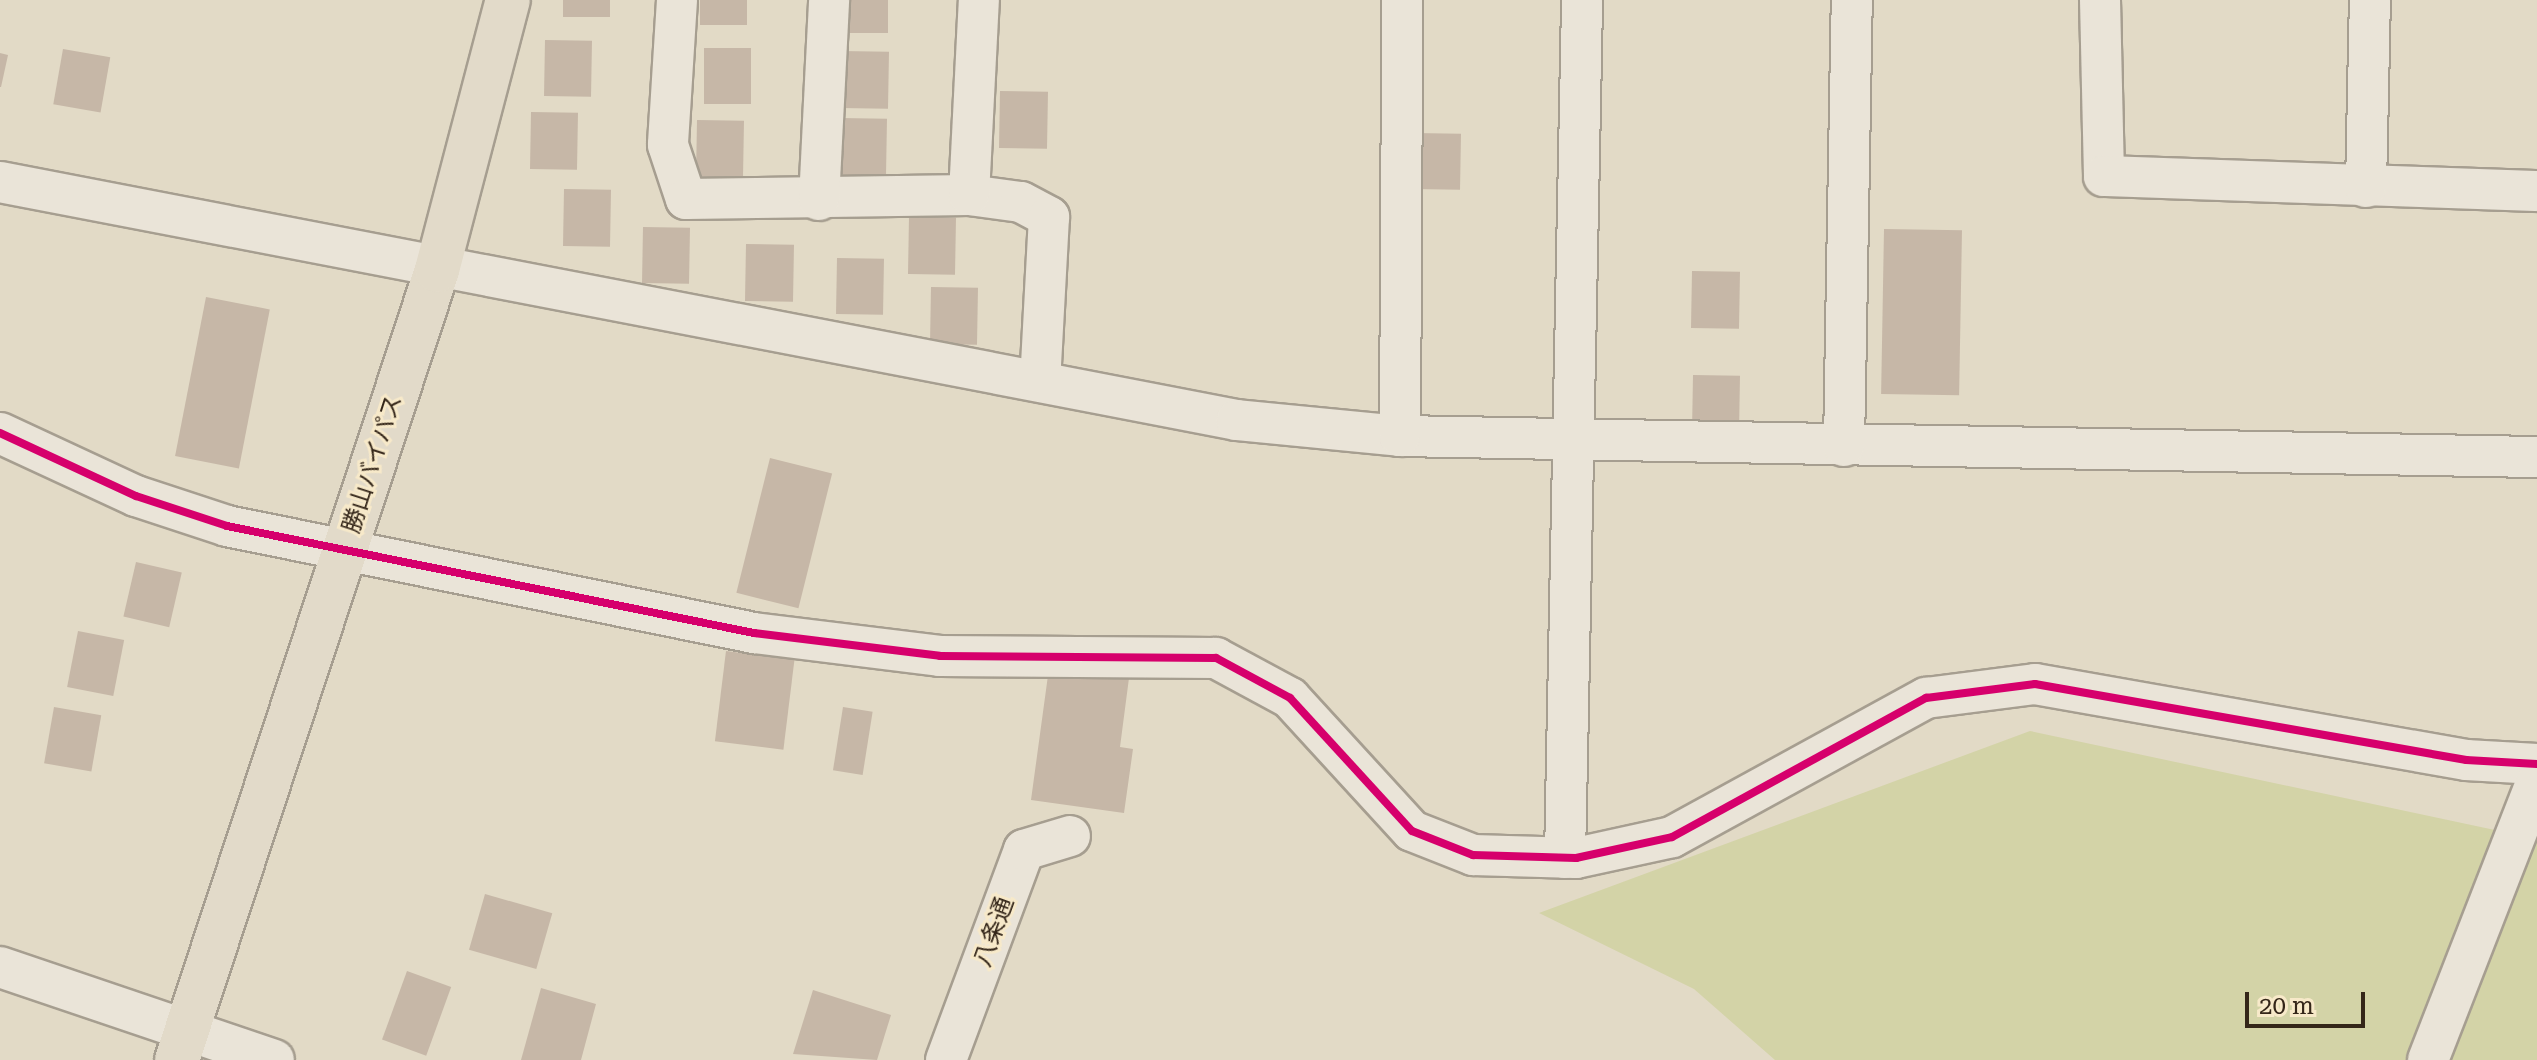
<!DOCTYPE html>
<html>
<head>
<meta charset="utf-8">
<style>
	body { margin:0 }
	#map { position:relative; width:2537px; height:1060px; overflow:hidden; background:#e2dac6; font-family:"Roboto Serif","Noto Sans JP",serif }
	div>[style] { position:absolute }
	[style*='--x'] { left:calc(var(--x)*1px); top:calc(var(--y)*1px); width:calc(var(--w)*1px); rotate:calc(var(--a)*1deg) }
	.green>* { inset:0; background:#d3d3a7 }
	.building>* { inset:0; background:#c6b7a7; transform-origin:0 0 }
	.roads { filter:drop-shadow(2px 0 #a69e90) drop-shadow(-2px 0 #a69e90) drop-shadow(0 2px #a69e90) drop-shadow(0 -2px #a69e90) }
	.minor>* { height:40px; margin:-20px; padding:0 20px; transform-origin:20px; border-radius:20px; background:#eae4d8 }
	.major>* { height:44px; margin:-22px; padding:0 22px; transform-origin:22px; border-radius:22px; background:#e2dac9 }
	.cycleway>* { height:8px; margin:-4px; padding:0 4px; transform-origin:4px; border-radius:4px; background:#d6006c }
	span { translate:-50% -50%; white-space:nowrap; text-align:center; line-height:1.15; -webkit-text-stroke:6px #f7e9c9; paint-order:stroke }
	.street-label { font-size:24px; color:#342619 }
	.scale { position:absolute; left:2245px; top:992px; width:120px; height:36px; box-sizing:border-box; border:4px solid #342619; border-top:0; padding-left:10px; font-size:24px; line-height:28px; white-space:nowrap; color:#342619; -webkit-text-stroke:6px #f7e9c9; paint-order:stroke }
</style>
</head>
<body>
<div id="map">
	<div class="green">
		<i style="clip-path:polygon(2030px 731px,2537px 839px,2537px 1060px,1775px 1060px,1694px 989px,1539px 913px)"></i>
	</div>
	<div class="building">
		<i style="left:563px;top:0;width:47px;height:17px"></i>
		<i style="left:700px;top:0;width:47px;height:25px"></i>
		<i style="left:841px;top:0;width:47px;height:33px"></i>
		<i style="left:545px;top:40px;width:47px;height:56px;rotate:1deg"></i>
		<i style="left:704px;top:48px;width:47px;height:56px"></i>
		<i style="left:63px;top:49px;width:48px;height:56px;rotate:10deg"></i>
		<i style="left:841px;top:51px;width:48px;height:57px;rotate:1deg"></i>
		<i style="clip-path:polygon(0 53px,8px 55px,1px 87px,0 87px)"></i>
		<i style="left:1000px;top:91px;width:48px;height:57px;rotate:1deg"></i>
		<i style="left:531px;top:112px;width:47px;height:57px;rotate:1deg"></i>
		<i style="left:840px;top:118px;width:47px;height:57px;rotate:1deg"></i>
		<i style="left:697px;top:120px;width:47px;height:57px;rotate:1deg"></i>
		<i style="left:1414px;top:133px;width:47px;height:56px;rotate:1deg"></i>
		<i style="left:564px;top:189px;width:47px;height:57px;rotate:1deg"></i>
		<i style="left:909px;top:217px;width:47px;height:57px;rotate:1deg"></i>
		<i style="left:643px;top:227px;width:47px;height:56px;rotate:1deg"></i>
		<i style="left:1884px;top:229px;width:78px;height:165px;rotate:1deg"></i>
		<i style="left:746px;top:244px;width:48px;height:57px;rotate:1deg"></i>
		<i style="left:837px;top:258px;width:47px;height:56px;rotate:1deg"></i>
		<i style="left:1692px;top:271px;width:48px;height:57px;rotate:1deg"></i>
		<i style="left:931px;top:287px;width:47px;height:57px;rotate:1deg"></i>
		<i style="left:206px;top:297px;width:65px;height:162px;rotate:11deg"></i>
		<i style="left:1693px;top:375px;width:47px;height:56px;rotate:1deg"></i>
		<i style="left:770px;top:458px;width:64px;height:139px;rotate:14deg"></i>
		<i style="left:136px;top:562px;width:47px;height:56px;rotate:13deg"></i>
		<i style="left:78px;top:631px;width:47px;height:57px;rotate:11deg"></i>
		<i style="left:726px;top:651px;width:69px;height:91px;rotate:7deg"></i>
		<i style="clip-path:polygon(1049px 668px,1129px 678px,1120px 747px,1133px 749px,1124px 813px,1031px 800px)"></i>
		<i style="left:54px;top:707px;width:48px;height:57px;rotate:10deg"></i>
		<i style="left:843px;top:707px;width:30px;height:64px;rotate:9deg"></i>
		<i style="left:485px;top:894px;width:70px;height:58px;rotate:16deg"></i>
		<i style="left:407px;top:971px;width:47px;height:73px;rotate:20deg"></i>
		<i style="clip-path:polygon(541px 988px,596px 1004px,581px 1060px,521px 1060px)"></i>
		<i style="clip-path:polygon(813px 990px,891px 1015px,877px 1060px,793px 1054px)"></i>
	</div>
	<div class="roads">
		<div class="minor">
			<i style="--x:677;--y:0;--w:145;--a:93.6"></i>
			<i style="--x:668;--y:145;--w:57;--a:71.6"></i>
			<i style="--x:686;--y:199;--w:283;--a:-0.8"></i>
			<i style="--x:969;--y:195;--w:52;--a:7.7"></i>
			<i style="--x:1021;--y:202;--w:32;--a:28"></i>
			<i style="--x:1049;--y:217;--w:164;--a:93.1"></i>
			<i style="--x:2100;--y:0;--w:176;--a:88.7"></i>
			<i style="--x:2104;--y:176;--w:433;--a:2"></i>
			<i style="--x:0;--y:182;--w:1260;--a:10.89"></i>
			<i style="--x:1237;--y:420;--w:164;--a:5.6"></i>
			<i style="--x:1400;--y:436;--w:1137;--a:1.06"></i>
			<i style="--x:2366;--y:187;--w:187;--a:-88.8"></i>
			<i style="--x:969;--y:195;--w:195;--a:-87.1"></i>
			<i style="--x:819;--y:200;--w:200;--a:-87.1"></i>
			<i style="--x:0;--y:433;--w:150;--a:24.9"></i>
			<i style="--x:136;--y:496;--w:96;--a:18.2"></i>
			<i style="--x:227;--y:526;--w:538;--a:11.48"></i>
			<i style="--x:754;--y:633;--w:187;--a:7"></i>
			<i style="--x:940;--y:656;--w:276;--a:0.4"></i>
			<i style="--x:1216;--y:658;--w:84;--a:28.4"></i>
			<i style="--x:1290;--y:698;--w:180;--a:47.5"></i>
			<i style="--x:1412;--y:831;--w:66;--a:21.5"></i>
			<i style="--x:1473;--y:855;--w:103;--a:1.7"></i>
			<i style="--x:1576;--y:858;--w:98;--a:-12.3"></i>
			<i style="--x:1672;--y:837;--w:290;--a:-28.7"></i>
			<i style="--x:1926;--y:698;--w:110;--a:-7.3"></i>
			<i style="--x:2035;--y:684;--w:438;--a:10"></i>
			<i style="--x:2466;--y:760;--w:71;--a:3.2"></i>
			<i style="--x:1400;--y:436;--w:436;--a:-89.7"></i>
			<i style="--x:1844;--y:446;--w:446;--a:-89"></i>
			<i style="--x:1565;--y:858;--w:858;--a:-88.86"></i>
			<i style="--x:0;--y:967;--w:289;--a:18.7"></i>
			<i style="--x:946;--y:1060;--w:224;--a:-69.6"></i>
			<i style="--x:1024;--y:850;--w:48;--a:-16.9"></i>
			<i style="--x:2428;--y:1060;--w:300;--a:-68.7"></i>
		</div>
		<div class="major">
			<i style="--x:177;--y:1060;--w:832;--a:-71.78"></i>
			<i style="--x:437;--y:270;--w:279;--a:-75.3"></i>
		</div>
	</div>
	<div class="cycleway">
		<i style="--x:0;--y:433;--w:150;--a:24.9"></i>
		<i style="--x:136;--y:496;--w:96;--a:18.2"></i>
		<i style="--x:227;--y:526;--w:538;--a:11.48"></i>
		<i style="--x:754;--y:633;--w:187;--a:7"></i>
		<i style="--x:940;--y:656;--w:276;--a:0.4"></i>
		<i style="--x:1216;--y:658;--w:84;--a:28.4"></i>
		<i style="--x:1290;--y:698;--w:180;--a:47.5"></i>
		<i style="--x:1412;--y:831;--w:66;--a:21.5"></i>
		<i style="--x:1473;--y:855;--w:103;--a:1.7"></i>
		<i style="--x:1576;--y:858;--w:98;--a:-12.3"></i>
		<i style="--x:1672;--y:837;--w:290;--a:-28.7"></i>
		<i style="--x:1926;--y:698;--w:110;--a:-7.3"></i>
		<i style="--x:2035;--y:684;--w:438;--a:10"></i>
		<i style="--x:2466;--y:760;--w:71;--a:3.2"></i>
	</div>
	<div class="street-label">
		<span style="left:373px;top:464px;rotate:-72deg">勝山バイパス</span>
		<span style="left:994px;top:932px;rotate:-70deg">八条通</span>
	</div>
	<div class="scale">20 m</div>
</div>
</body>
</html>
